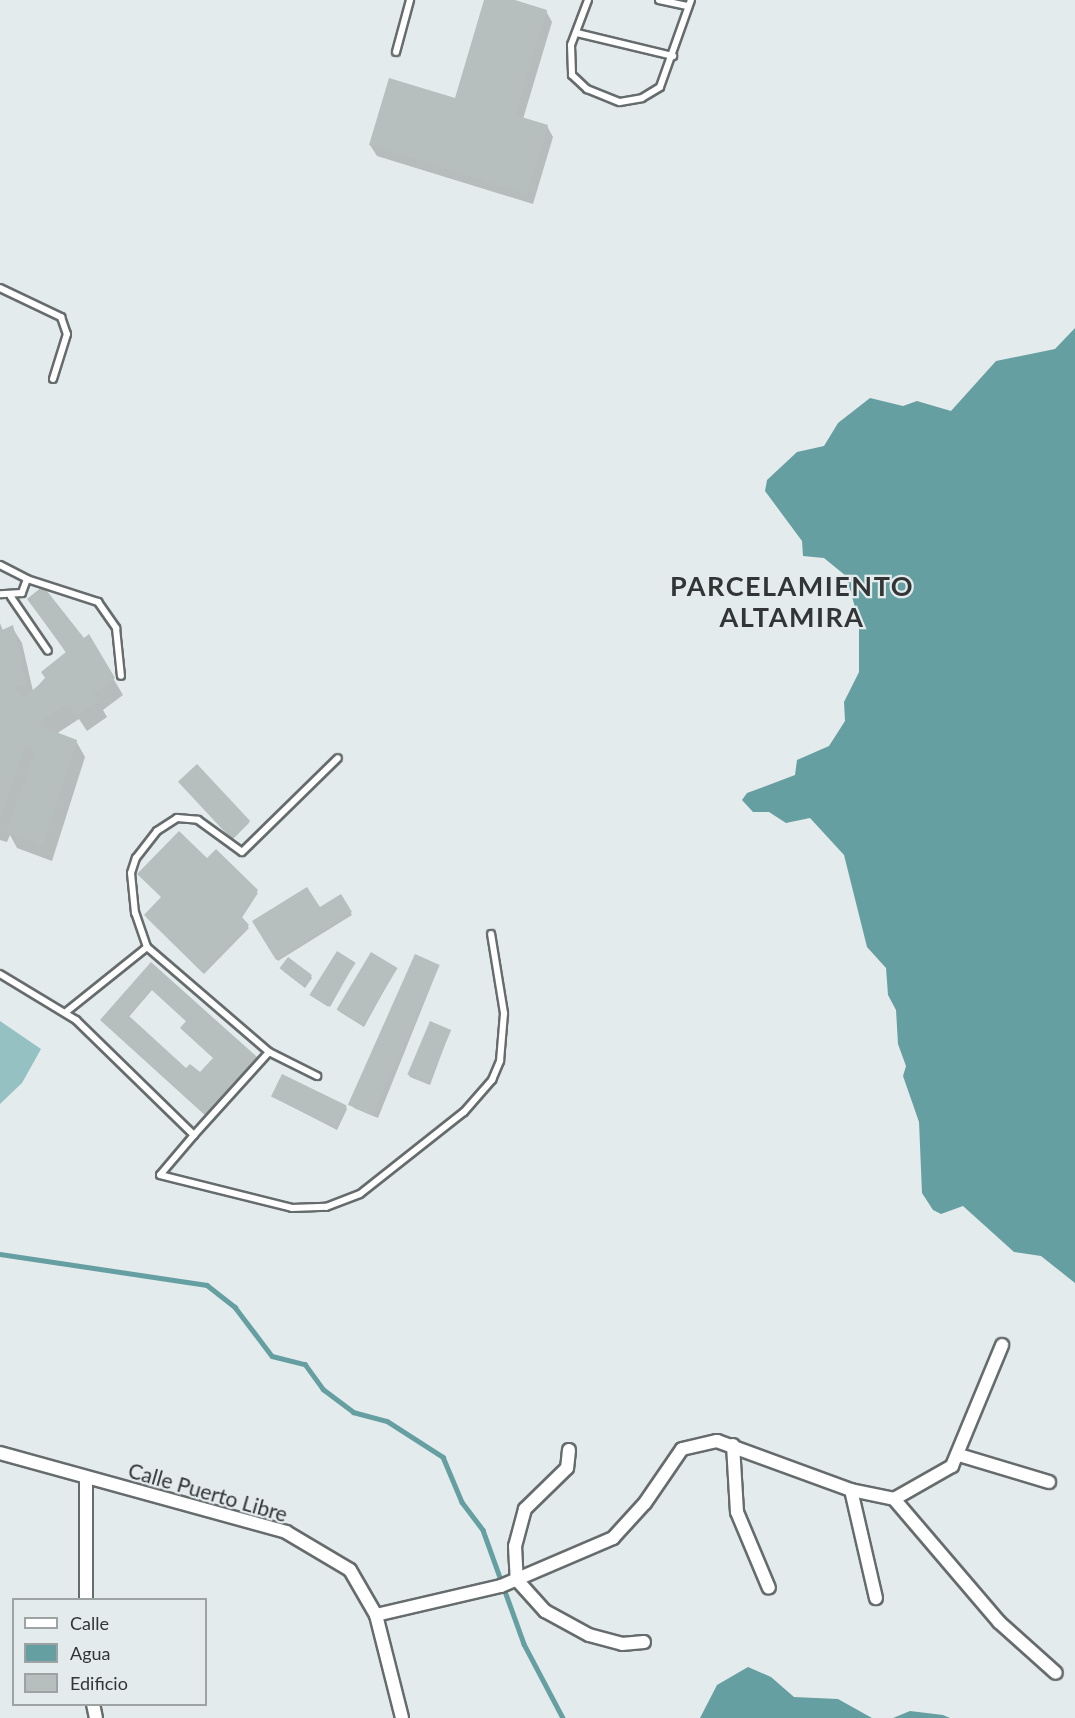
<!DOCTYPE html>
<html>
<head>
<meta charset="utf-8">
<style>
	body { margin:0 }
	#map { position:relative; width:1075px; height:1718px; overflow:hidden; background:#e4ebec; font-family:Lato,sans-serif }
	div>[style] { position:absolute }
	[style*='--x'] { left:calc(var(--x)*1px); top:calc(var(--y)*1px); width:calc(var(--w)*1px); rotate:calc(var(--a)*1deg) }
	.green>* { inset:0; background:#96c1c3 }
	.water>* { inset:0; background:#669fa2 }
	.shadow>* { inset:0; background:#0003 }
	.stream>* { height:4.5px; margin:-2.25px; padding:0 2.25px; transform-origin:2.25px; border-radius:2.25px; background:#669fa2 }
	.building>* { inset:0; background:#b7bebe; transform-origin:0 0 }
	.roads { filter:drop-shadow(2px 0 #666c6d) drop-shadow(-2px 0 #666c6d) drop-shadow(0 2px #666c6d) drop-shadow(0 -2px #666c6d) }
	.service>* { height:6px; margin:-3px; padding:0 3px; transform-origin:3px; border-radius:3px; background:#fff }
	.minor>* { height:12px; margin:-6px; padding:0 6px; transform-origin:6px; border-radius:6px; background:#fff }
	span { translate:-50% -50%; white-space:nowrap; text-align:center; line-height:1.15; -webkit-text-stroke:4.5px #e4ebec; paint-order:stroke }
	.street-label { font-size:21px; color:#323535 }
	.district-label { font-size:27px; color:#323535; font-weight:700; letter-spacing:1.5px }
	.legend { position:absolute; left:12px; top:1598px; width:195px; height:108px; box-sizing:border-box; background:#e4ebec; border:2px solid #9da2a3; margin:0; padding:8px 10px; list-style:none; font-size:18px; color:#323535 }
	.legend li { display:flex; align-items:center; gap:12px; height:30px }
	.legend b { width:30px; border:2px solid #9da2a3 }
</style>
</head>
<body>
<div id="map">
	<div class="green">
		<i style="clip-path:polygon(0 1021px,41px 1049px,22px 1083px,0 1104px)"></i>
	</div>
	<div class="water">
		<i style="clip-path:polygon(1075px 328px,1075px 1283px,1041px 1256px,1014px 1252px,963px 1206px,941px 1214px,933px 1210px,922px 1193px,919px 1122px,903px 1076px,906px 1066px,898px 1044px,896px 1010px,888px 995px,886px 968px,867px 947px,844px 855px,810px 818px,786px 823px,769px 812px,753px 812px,742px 800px,747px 793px,795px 775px,797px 760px,829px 746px,845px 721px,844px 702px,859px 672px,859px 621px,846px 576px,824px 558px,803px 556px,802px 541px,765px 491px,767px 480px,797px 452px,824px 446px,838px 423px,870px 398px,903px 406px,917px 401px,951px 411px,996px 361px,1055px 349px)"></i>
		<i style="clip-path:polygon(748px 1667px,771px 1677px,794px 1697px,838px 1699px,872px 1718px,700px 1718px,717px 1685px)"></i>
		<i style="clip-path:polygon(910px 1711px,943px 1715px,950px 1718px,893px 1718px)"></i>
	</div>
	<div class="shadow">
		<i style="clip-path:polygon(486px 0,510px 0,546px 11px,552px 22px,523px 119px,547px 126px,553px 137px,533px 204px,377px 156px,370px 145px,456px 100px)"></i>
		<i style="clip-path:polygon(29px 599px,84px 641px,88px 636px,123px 695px,103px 710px,107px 717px,87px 731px,79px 719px,56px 734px,76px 741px,85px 757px,52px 861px,17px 848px,10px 835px,7px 842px,0 840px,0 623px,3px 631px,12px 627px,22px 643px,33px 691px,67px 654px)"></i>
		<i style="clip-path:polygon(181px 784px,248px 822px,249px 823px,233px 839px)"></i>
		<i style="clip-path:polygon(207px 860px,258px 893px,241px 919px,249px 928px,204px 974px,147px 918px)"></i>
		<i style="clip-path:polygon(340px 896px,352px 915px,278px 961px,254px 922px,319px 909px)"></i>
		<i style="clip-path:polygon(evenodd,151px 964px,257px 1060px,206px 1116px,103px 1022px,151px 964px,152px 990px,187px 1022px,214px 1058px,200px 1074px,186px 1070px,128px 1018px,152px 990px)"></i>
		<i style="clip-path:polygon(354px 964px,330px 1007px,313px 997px)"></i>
		<i style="clip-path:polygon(439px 966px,378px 1118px,354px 1108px,353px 1106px)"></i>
		<i style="clip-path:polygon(396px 969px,364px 1027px,340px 1012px,338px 1010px)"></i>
		<i style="clip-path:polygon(283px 971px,311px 976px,312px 978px,305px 988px)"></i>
		<i style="clip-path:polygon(450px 1031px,430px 1085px,410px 1077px,409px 1075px)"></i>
		<i style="clip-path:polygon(273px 1097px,346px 1107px,347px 1109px,337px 1130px)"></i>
	</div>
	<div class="stream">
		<i style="--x:0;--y:1254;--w:209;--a:8.5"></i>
		<i style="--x:207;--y:1285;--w:36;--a:38"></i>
		<i style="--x:235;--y:1307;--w:61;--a:52.9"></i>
		<i style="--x:272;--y:1356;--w:34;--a:14"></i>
		<i style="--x:305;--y:1364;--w:31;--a:54"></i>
		<i style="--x:323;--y:1389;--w:38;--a:37"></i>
		<i style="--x:353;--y:1412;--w:35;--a:15"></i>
		<i style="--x:387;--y:1421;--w:67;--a:32.7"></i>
		<i style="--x:443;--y:1457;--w:49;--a:67.1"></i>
		<i style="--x:462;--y:1502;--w:35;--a:53"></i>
		<i style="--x:483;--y:1530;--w:121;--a:70.2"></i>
		<i style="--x:524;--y:1644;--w:84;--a:62.2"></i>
	</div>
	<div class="building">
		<i style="clip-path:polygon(484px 0,515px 0,547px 10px,515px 115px,548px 125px,527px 194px,369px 145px,389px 78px,455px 98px)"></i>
		<i style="clip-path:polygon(43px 586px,84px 638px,89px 634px,115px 678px,94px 693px,99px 700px,76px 716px,69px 703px,45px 718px,43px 727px,77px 740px,43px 846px,6px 832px,35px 751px,25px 747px,0 820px,0 631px,13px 625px,27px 685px,14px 686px,22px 699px,46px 679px,41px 672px,66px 652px,27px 599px)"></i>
		<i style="left:197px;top:764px;width:78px;height:26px;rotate:47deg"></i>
		<i style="clip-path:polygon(179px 831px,207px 858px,216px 849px,258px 890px,241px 916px,249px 925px,203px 973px,144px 915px,161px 897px,137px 874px)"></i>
		<i style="clip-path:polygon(307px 887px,320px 907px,341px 894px,352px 912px,276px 960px,252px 921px)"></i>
		<i style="left:337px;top:951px;width:22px;height:52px;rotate:32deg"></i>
		<i style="left:371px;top:952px;width:31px;height:67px;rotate:31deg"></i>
		<i style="left:415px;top:954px;width:27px;height:165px;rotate:24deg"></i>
		<i style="left:288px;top:957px;width:30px;height:14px;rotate:37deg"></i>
		<i style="clip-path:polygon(evenodd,151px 962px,257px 1057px,205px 1115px,100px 1020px,151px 962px,151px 989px,186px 1021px,180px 1028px,213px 1058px,200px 1072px,190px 1064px,186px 1068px,128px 1015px,151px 989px)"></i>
		<i style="left:430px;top:1021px;width:23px;height:58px;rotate:23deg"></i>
		<i style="left:282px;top:1074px;width:72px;height:25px;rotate:26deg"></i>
	</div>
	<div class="roads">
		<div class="service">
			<i style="--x:588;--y:0;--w:48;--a:110.7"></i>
			<i style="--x:571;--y:45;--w:30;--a:88"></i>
			<i style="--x:572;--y:75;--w:21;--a:43"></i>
			<i style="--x:587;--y:89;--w:35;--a:22"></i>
			<i style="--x:620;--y:102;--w:22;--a:-10"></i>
			<i style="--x:642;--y:98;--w:21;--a:-31"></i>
			<i style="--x:660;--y:87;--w:92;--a:-70.4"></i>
			<i style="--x:659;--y:0;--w:30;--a:12"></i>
			<i style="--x:577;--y:33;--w:99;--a:13.5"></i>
			<i style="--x:396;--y:52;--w:54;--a:-74.9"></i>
			<i style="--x:0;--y:288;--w:68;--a:25.4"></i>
			<i style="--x:61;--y:317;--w:18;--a:71"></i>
			<i style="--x:67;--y:334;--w:47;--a:107.3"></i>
			<i style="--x:0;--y:565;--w:30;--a:27"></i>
			<i style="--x:27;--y:579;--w:15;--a:110"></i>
			<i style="--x:22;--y:593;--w:22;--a:177"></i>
			<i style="--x:27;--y:579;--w:75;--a:17.9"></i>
			<i style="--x:98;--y:602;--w:32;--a:55"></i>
			<i style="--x:116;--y:628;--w:48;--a:84.1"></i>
			<i style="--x:11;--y:597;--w:65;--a:55.6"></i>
			<i style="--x:147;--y:947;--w:36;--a:-109"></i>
			<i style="--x:135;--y:913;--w:40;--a:-95.7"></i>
			<i style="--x:131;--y:873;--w:16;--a:-72"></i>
			<i style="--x:136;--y:858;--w:34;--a:-52"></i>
			<i style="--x:157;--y:831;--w:24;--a:-33"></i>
			<i style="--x:177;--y:818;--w:21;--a:5"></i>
			<i style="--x:198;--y:820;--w:54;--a:36"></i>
			<i style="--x:242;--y:852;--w:134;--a:-44.4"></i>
			<i style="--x:0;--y:974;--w:89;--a:31.2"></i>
			<i style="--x:76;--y:1020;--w:165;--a:44.3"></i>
			<i style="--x:194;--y:1135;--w:112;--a:-47.9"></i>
			<i style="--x:66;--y:1012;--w:104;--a:-38.7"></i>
			<i style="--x:147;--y:947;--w:161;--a:40.7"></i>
			<i style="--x:269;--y:1052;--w:54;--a:26.6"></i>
			<i style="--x:194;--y:1135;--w:52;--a:130.4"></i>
			<i style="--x:160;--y:1175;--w:136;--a:14"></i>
			<i style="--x:292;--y:1208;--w:34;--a:-2"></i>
			<i style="--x:326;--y:1207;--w:36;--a:-21"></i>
			<i style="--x:360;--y:1194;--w:132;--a:-38.3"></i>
			<i style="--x:464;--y:1112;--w:43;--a:-48.8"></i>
			<i style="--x:492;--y:1080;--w:21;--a:-67"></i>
			<i style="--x:500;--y:1061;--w:48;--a:-85.2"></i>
			<i style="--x:504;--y:1013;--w:80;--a:-99.3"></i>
		</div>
		<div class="minor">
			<i style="--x:733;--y:1445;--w:67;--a:86.6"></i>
			<i style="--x:737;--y:1512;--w:82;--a:67.2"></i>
			<i style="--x:569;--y:1450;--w:18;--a:96"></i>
			<i style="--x:567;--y:1468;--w:59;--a:135.7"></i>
			<i style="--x:525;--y:1509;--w:38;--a:105"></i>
			<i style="--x:515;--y:1546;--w:34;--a:87"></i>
			<i style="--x:517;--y:1580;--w:42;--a:47.9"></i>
			<i style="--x:545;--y:1611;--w:50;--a:28.6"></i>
			<i style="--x:589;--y:1635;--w:34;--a:15"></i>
			<i style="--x:622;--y:1644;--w:22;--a:-5"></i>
			<i style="--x:0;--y:1453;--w:297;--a:15.4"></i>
			<i style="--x:286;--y:1532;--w:74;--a:30.7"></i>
			<i style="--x:350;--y:1570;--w:52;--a:60"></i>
			<i style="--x:376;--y:1615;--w:106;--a:75.8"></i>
			<i style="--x:959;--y:1455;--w:94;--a:16.7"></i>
			<i style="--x:851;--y:1490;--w:111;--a:77"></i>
			<i style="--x:894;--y:1499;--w:67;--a:-29.6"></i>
			<i style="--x:952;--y:1466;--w:131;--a:-67.5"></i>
			<i style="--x:86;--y:1600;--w:122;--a:-90"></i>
			<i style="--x:376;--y:1615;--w:128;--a:-13.1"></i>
			<i style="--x:501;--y:1586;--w:122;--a:-23.2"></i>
			<i style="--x:613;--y:1538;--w:47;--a:-47.6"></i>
			<i style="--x:645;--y:1503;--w:65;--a:-55.6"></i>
			<i style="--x:682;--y:1449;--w:36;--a:-13"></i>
			<i style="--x:717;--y:1441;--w:143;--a:20.1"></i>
			<i style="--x:851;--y:1490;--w:44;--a:11.8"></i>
			<i style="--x:894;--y:1499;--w:162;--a:49.5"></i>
			<i style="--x:999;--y:1622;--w:76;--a:41.8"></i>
			<i style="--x:93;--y:1704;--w:14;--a:78"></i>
		</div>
	</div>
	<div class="street-label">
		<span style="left:208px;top:1492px;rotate:16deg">Calle Puerto Libre</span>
	</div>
	<div class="district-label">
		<span style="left:792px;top:601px">PARCELAMIENTO<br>ALTAMIRA</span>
	</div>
	<ul class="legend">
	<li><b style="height:8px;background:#fff"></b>Calle</li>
	<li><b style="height:16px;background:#669fa2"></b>Agua</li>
	<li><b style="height:16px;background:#b7bebe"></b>Edificio</li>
	</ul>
</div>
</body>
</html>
